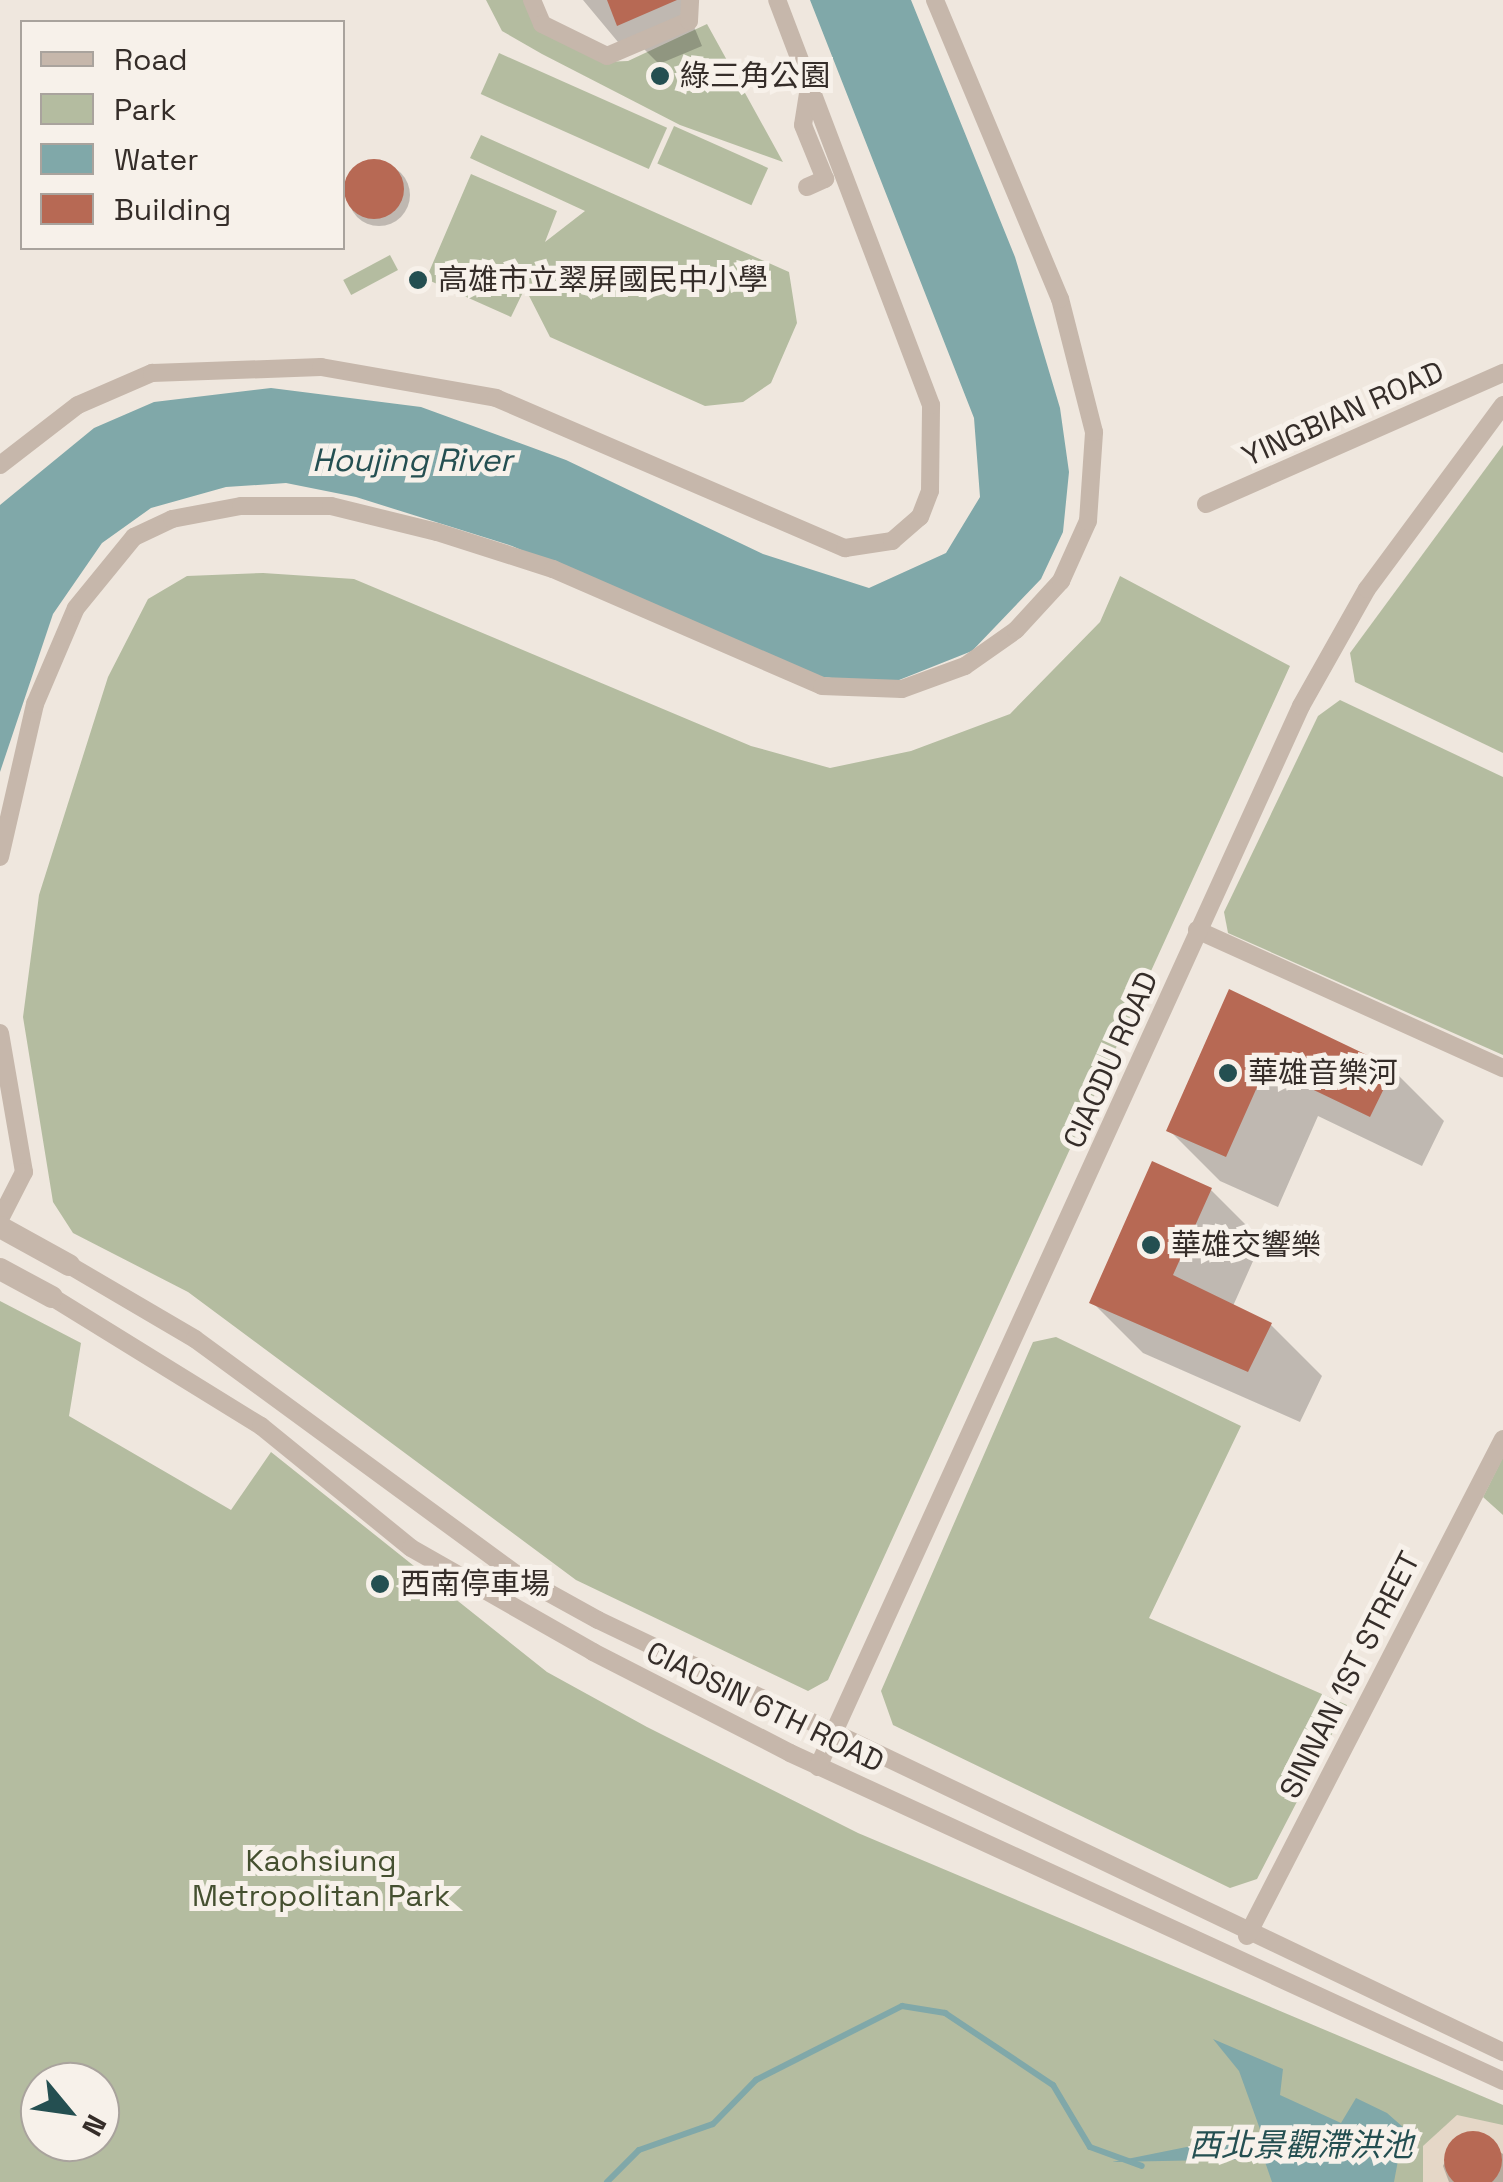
<!DOCTYPE html>
<html>
<head>
<meta charset="utf-8">
<style>
	body { margin:0 }
	#map { position:relative; width:1503px; height:2182px; overflow:hidden; background:#efe7de; font-family:"Space Grotesk","Noto Sans TC",sans-serif }
	div>[style] { position:absolute }
	[style*='--x'] { left:calc(var(--x)*1px); top:calc(var(--y)*1px); width:calc(var(--w)*1px); rotate:calc(var(--a)*1deg) }
	.green>* { inset:0; background:#b4bca0; transform-origin:0 0 }
	.plaza>* { inset:0; background:#e5d7c7 }
	.water>* { inset:0; background:#80a8a9 }
	.shadow>* { inset:0; background:#0003 }
	.round { border-radius:50% }
	.stream>* { height:6px; margin:-3px; padding:0 3px; transform-origin:3px; border-radius:3px; background:#80a8a9 }
	.building>* { inset:0; background:#b76954 }
	.minor>* { height:18px; margin:-9px; padding:0 9px; transform-origin:9px; border-radius:9px; background:#c6b7ab }
	.tertiary>* { height:22px; margin:-11px; padding:0 11px; transform-origin:11px; border-radius:11px; background:#c6b7ab }
	.dots>* { width:28px; height:28px; translate:-50% -50%; box-sizing:border-box; border:5px solid #f7f1ea; border-radius:50% }
	span { translate:-50% -50%; white-space:nowrap; text-align:center; line-height:1.15; -webkit-text-stroke:10px #f7f1ea; paint-order:stroke }
	.poi-label { font-size:30px; color:#352d29 }
	.left { translate:0 -50%; text-align:left }
	.street-label { font-size:30px; color:#352d29 }
	.park-label { font-size:30px; color:#455030 }
	.water-label { font-size:32px; color:#244f51; font-style:italic }
	.legend { position:absolute; left:20px; top:20px; width:325px; height:230px; box-sizing:border-box; background:#f7f1ea; border:2px solid #a9a39d; margin:0; padding:12px 18px; list-style:none; font-size:30px; color:#352d29 }
	.legend li { display:flex; align-items:center; gap:20px; height:50px }
	.legend b { width:50px; border:2px solid #a9a39d }
	.north { position:absolute; left:20px; top:2062px; width:100px; height:100px; box-sizing:border-box; background:#f7f1ea; border:2px solid #a9a39d; border-radius:50%; rotate:119deg; font-size:28px; font-weight:700; line-height:40px; text-align:center; color:#352d29 }
	.north::after { content:''; display:block; margin:auto; width:35px; height:45px; background:#244f51; clip-path:polygon(50% 0,100% 100%,50% 72%,0 100%) }
</style>
</head>
<body>
<div id="map">
	<div class="green">
		<i style="clip-path:polygon(486px 0,528px 0,543px 29px,604px 62px,628px 61px,707px 24px,783px 162px,680px 125px,542px 54px,502px 31px)"></i>
		<i style="left:499px;top:53px;width:184px;height:45px;rotate:24deg"></i>
		<i style="left:674px;top:126px;width:103px;height:41px;rotate:24deg"></i>
		<i style="clip-path:polygon(481px 135px,789px 272px,797px 323px,771px 383px,743px 402px,705px 406px,550px 337px,525px 288px,511px 317px,426px 279px,471px 174px,557px 211px,545px 242px,585px 211px,470px 158px)"></i>
		<i style="left:390px;top:255px;width:17px;height:53px;rotate:62deg"></i>
		<i style="clip-path:polygon(1503px 445px,1503px 753px,1355px 682px,1350px 653px)"></i>
		<i style="clip-path:polygon(263px 573px,354px 579px,751px 746px,830px 768px,911px 751px,1010px 714px,1100px 622px,1120px 576px,1290px 666px,828px 1680px,808px 1691px,576px 1580px,188px 1292px,73px 1233px,53px 1202px,23px 1017px,39px 895px,108px 677px,148px 599px,187px 576px)"></i>
		<i style="clip-path:polygon(1340px 700px,1503px 777px,1503px 1055px,1228px 933px,1224px 912px,1318px 716px)"></i>
		<i style="clip-path:polygon(evenodd,0 1301px,81px 1343px,69px 1416px,231px 1510px,271px 1452px,547px 1672px,647px 1727px,858px 1833px,1503px 2105px,1503px 2182px,0 2182px,0 1301px,40px 2082px,100px 2082px,100px 2142px,40px 2142px,40px 2082px)"></i>
		<i style="clip-path:polygon(1056px 1337px,1241px 1426px,1149px 1618px,1347px 1705px,1257px 1879px,1230px 1888px,893px 1725px,881px 1691px,1033px 1342px)"></i>
		<i style="clip-path:polygon(1503px 1457px,1503px 1515px,1483px 1497px)"></i>
	</div>
	<div class="plaza">
		<i style="clip-path:polygon(1457px 2115px,1503px 2125px,1503px 2182px,1423px 2182px,1423px 2146px)"></i>
	</div>
	<div class="water">
		<i style="clip-path:polygon(810px 0,911px 0,1015px 257px,1060px 408px,1069px 472px,1063px 532px,1041px 579px,972px 651px,889px 684px,813px 676px,512px 546px,356px 497px,286px 483px,226px 487px,151px 508px,102px 543px,53px 614px,0 772px,0 505px,94px 428px,154px 402px,271px 388px,421px 407px,566px 460px,763px 554px,869px 588px,946px 553px,980px 497px,974px 418px)"></i>
		<i style="clip-path:polygon(1213px 2039px,1283px 2069px,1280px 2095px,1341px 2123px,1356px 2098px,1387px 2113px,1404px 2128px,1394px 2182px,1272px 2182px,1264px 2159px,1112px 2162px,1261px 2132px,1239px 2071px)"></i>
	</div>
	<div class="shadow">
		<i style="clip-path:polygon(583px 0,683px 0,702px 46px,659px 64px,643px 48px,628px 54px)"></i>
		<i class="round" style="left:348px;top:164px;width:62px;height:62px"></i>
		<i style="clip-path:polygon(1231px 993px,1393px 1070px,1444px 1121px,1422px 1166px,1318px 1116px,1278px 1207px,1220px 1181px,1169px 1130px)"></i>
		<i style="clip-path:polygon(1211px 1190px,1262px 1241px,1233px 1306px,1271px 1325px,1322px 1376px,1300px 1422px,1143px 1353px,1092px 1302px)"></i>
		<i style="clip-path:polygon(1478px 2137px,1503px 2154px,1503px 2182px,1449px 2182px,1443px 2166px,1453px 2144px)"></i>
	</div>
	<div class="stream">
		<i style="--x:607;--y:2182;--w:45;--a:-45"></i>
		<i style="--x:639;--y:2150;--w:78;--a:-19.4"></i>
		<i style="--x:713;--y:2124;--w:62;--a:-45.7"></i>
		<i style="--x:756;--y:2080;--w:164;--a:-26.9"></i>
		<i style="--x:902;--y:2006;--w:44;--a:9.2"></i>
		<i style="--x:945;--y:2013;--w:130;--a:33.7"></i>
		<i style="--x:1053;--y:2085;--w:72;--a:59.2"></i>
		<i style="--x:1090;--y:2147;--w:55;--a:20.1"></i>
	</div>
	<div class="building">
		<i style="clip-path:polygon(607px 0,677px 0,617px 26px)"></i>
		<i class="round" style="left:344px;top:159px;width:60px;height:60px"></i>
		<i style="clip-path:polygon(1229px 989px,1394px 1068px,1370px 1117px,1266px 1067px,1226px 1157px,1166px 1131px)"></i>
		<i style="clip-path:polygon(1152px 1161px,1212px 1188px,1173px 1275px,1272px 1323px,1248px 1372px,1089px 1303px)"></i>
		<i class="round" style="left:1444px;top:2131px;width:58px;height:58px"></i>
	</div>
	<div class="minor">
		<i style="--x:532;--y:0;--w:26;--a:67"></i>
		<i style="--x:542;--y:24;--w:72;--a:26.2"></i>
		<i style="--x:607;--y:56;--w:89;--a:-23.1"></i>
		<i style="--x:689;--y:21;--w:21;--a:-87"></i>
		<i style="--x:807;--y:187;--w:20;--a:-24"></i>
		<i style="--x:825;--y:179;--w:58;--a:-112.2"></i>
		<i style="--x:803;--y:125;--w:31;--a:-81"></i>
		<i style="--x:0;--y:465;--w:98;--a:-37.6"></i>
		<i style="--x:78;--y:405;--w:81;--a:-23.4"></i>
		<i style="--x:152;--y:373;--w:169;--a:-2"></i>
		<i style="--x:321;--y:367;--w:178;--a:10"></i>
		<i style="--x:496;--y:398;--w:380;--a:23.3"></i>
		<i style="--x:845;--y:548;--w:48;--a:-8.5"></i>
		<i style="--x:892;--y:541;--w:37;--a:-41"></i>
		<i style="--x:920;--y:517;--w:28;--a:-69"></i>
		<i style="--x:930;--y:491;--w:86;--a:-89.3"></i>
		<i style="--x:931;--y:405;--w:433;--a:-110.8"></i>
		<i style="--x:1206;--y:504;--w:325;--a:-23.8"></i>
		<i style="--x:0;--y:857;--w:157;--a:-77.1"></i>
		<i style="--x:35;--y:704;--w:104;--a:-66.9"></i>
		<i style="--x:76;--y:608;--w:92;--a:-50.8"></i>
		<i style="--x:134;--y:537;--w:42;--a:-25.3"></i>
		<i style="--x:172;--y:519;--w:70;--a:-10.7"></i>
		<i style="--x:241;--y:506;--w:90;--a:0"></i>
		<i style="--x:331;--y:506;--w:109;--a:13.8"></i>
		<i style="--x:437;--y:532;--w:122;--a:17.7"></i>
		<i style="--x:553;--y:569;--w:293;--a:23.5"></i>
		<i style="--x:822;--y:686;--w:80;--a:2.1"></i>
		<i style="--x:902;--y:689;--w:67;--a:-20.1"></i>
		<i style="--x:965;--y:666;--w:62;--a:-35.2"></i>
		<i style="--x:1016;--y:630;--w:67;--a:-47.4"></i>
		<i style="--x:1061;--y:581;--w:66;--a:-65.8"></i>
		<i style="--x:1088;--y:521;--w:89;--a:-86.1"></i>
		<i style="--x:1094;--y:432;--w:137;--a:-104.3"></i>
		<i style="--x:1060;--y:299;--w:324;--a:-112.7"></i>
		<i style="--x:1197;--y:930;--w:336;--a:24.3"></i>
		<i style="--x:0;--y:1033;--w:141;--a:80.2"></i>
		<i style="--x:24;--y:1172;--w:53;--a:117.1"></i>
		<i style="--x:69;--y:1265;--w:146;--a:30.4"></i>
		<i style="--x:195;--y:1339;--w:405;--a:36.2"></i>
		<i style="--x:522;--y:1578;--w:87;--a:28.9"></i>
		<i style="--x:598;--y:1620;--w:1003;--a:25.52"></i>
		<i style="--x:52;--y:1297;--w:246;--a:31.7"></i>
		<i style="--x:261;--y:1426;--w:193;--a:39.1"></i>
		<i style="--x:411;--y:1548;--w:210;--a:29.7"></i>
		<i style="--x:593;--y:1652;--w:221;--a:27.1"></i>
		<i style="--x:790;--y:1753;--w:785;--a:24.7"></i>
		<i style="--x:818;--y:1767;--w:1166;--a:-65.52"></i>
		<i style="--x:1301;--y:706;--w:134;--a:-60.6"></i>
		<i style="--x:1367;--y:589;--w:229;--a:-53.5"></i>
		<i style="--x:1247;--y:1936;--w:559;--a:-62.75"></i>
	</div>
	<div class="tertiary">
		<i style="--x:0;--y:1227;--w:79;--a:28.8"></i>
		<i style="--x:0;--y:1269;--w:59;--a:28.3"></i>
	</div>
	<div class="dots">
		<i style="left:660px;top:76px;background:#244f51"></i>
		<i style="left:418px;top:280px;background:#244f51"></i>
		<i style="left:1228px;top:1073px;background:#244f51"></i>
		<i style="left:1151px;top:1245px;background:#244f51"></i>
		<i style="left:380px;top:1584px;background:#244f51"></i>
	</div>
	<div class="poi-label">
		<span class="left" style="left:680px;top:76px">綠三角公園</span>
		<span class="left" style="left:438px;top:280px">高雄市立翠屏國民中小學</span>
		<span class="left" style="left:1248px;top:1073px">華雄音樂河</span>
		<span class="left" style="left:1171px;top:1245px">華雄交響樂</span>
		<span class="left" style="left:400px;top:1584px">西南停車場</span>
	</div>
	<div class="street-label">
		<span style="left:1343px;top:414px;rotate:-24deg">YINGBIAN ROAD</span>
		<span style="left:1111px;top:1060px;rotate:-66deg">CIAODU ROAD</span>
		<span style="left:1350px;top:1675px;rotate:-63deg">SINNAN 1ST STREET</span>
		<span style="left:765px;top:1707px;rotate:26deg">CIAOSIN 6TH ROAD</span>
	</div>
	<div class="park-label">
		<span style="left:321px;top:1878px">Kaohsiung<br>Metropolitan Park</span>
	</div>
	<div class="water-label">
		<span style="left:412px;top:460px">Houjing River</span>
		<span style="left:1301px;top:2145px">西北景觀滯洪池</span>
	</div>
	<ul class="legend">
	<li><b style="height:12px;background:#c6b7ab"></b>Road</li>
	<li><b style="height:28px;background:#b4bca0"></b>Park</li>
	<li><b style="height:28px;background:#80a8a9"></b>Water</li>
	<li><b style="height:28px;background:#b76954"></b>Building</li>
	</ul>
	<div class="north">N</div>
</div>
</body>
</html>
